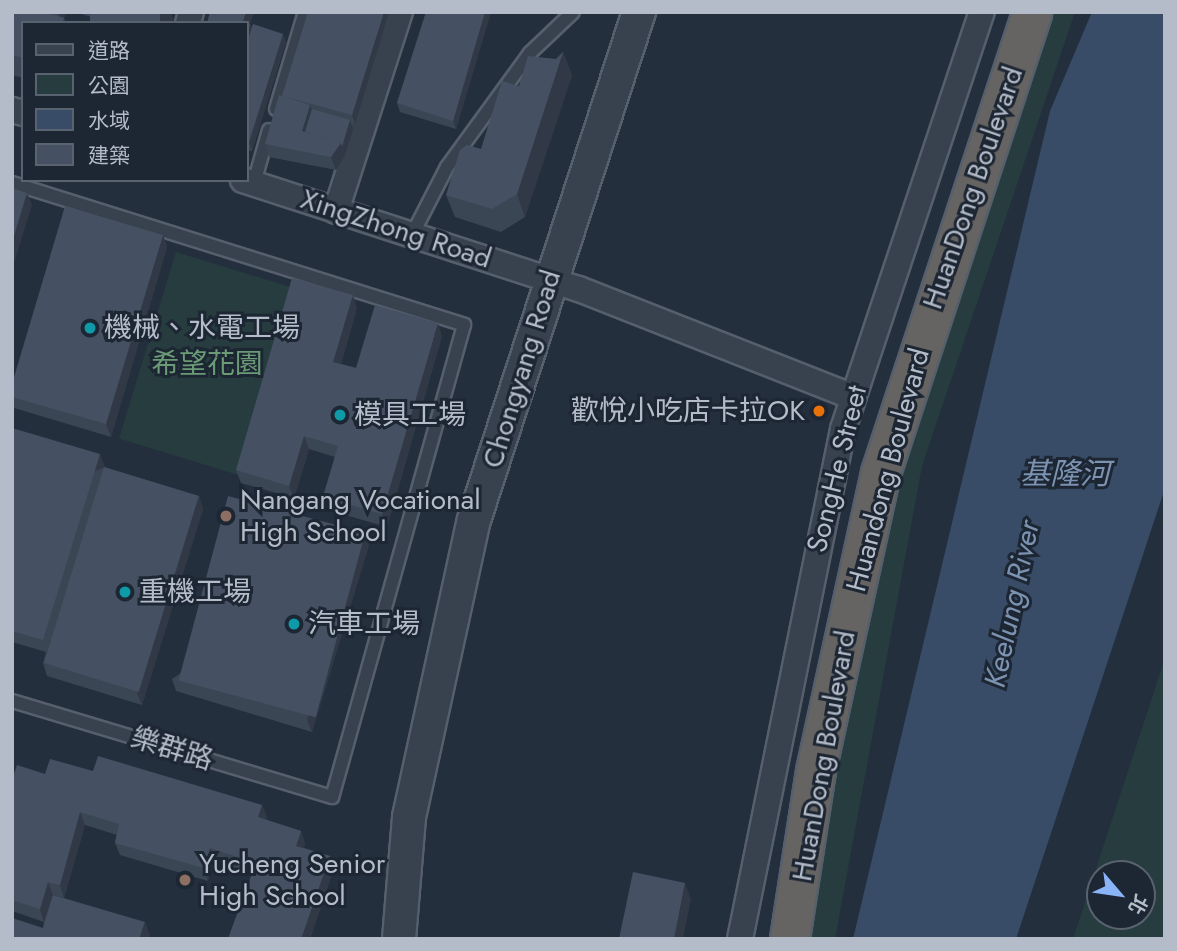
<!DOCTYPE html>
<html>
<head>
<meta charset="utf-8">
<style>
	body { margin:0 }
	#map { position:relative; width:1177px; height:951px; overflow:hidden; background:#242f3e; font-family:Jost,"Noto Sans TC",sans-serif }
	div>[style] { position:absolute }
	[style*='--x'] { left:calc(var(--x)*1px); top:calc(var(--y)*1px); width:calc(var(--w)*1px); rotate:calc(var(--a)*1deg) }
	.green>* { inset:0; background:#263c3f; transform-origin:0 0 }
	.water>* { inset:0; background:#394c67 }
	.roads { filter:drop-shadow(2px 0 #565f6c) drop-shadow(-2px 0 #565f6c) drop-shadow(0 2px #565f6c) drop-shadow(0 -2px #565f6c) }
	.service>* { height:12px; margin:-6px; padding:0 6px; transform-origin:6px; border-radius:6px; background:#38414e }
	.minor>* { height:24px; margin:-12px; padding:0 12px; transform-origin:12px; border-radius:12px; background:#38414e }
	.tertiary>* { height:32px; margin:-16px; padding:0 16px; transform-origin:16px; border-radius:16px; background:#38414e }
	.trunk>* { height:38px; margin:-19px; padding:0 19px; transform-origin:19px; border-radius:19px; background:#656462 }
	.wall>* { inset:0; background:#3b4654 }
	.shaded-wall>* { inset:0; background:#303945; transform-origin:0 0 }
	.building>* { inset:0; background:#455162; transform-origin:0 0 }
	.dots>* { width:19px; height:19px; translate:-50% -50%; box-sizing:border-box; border:4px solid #1d2633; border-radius:50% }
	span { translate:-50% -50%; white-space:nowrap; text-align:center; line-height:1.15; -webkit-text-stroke:6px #1d2633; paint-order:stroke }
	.street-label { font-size:28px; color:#b4bcc9 }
	.poi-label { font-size:28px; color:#b4bcc9 }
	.left { translate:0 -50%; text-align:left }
	.right { translate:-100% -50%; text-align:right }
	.park-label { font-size:28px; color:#6b9a76 }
	.water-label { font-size:30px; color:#7c92b1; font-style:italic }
	.frame { position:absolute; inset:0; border:14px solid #b4bcc9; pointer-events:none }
	.legend { position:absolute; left:21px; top:21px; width:228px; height:161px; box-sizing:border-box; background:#1d2633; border:2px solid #59626f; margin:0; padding:9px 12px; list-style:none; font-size:21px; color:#b4bcc9 }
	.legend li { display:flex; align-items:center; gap:14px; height:35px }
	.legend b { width:35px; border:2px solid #59626f }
	.north { position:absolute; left:1086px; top:860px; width:70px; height:70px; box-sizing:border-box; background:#1d2633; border:2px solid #59626f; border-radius:50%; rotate:119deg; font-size:19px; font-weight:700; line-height:28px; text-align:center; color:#b4bcc9 }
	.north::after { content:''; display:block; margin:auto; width:24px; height:32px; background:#8ab4f8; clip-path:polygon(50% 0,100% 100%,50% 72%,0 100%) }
</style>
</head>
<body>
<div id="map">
	<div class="green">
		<i style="clip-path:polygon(1034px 12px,1075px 12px,922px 466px,835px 939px,797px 939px,872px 525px)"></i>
		<i style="left:176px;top:252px;width:125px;height:195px;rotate:17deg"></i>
		<i style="clip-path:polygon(evenodd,1165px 658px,1165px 939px,1073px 939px,1165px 658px,1100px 874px,1142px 874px,1142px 916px,1100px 916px,1100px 874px)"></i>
	</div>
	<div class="water">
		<i style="clip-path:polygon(1092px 12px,1165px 12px,1165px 488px,1016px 939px,853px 939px,1050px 111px)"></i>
	</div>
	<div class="roads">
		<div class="service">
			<i style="--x:276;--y:109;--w:101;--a:-73.4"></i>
			<i style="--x:12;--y:183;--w:474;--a:17.4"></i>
			<i style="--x:464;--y:325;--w:490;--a:105.6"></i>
			<i style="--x:332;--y:797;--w:334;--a:-163.3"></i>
			<i style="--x:254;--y:183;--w:55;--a:-74.2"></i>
			<i style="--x:412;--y:235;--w:76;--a:-62.8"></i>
			<i style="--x:447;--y:167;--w:141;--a:-53.9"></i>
			<i style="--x:530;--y:53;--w:59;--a:-43.6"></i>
		</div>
		<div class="minor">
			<i style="--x:188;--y:23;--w:11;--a:-75"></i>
			<i style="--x:12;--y:110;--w:11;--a:15"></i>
			<i style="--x:243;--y:180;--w:353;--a:18"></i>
			<i style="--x:579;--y:289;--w:295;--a:21.5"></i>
			<i style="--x:336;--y:211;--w:209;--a:-72.2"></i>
			<i style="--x:740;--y:939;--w:520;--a:-78.58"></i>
			<i style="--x:843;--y:429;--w:440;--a:-71.6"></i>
		</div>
		<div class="tertiary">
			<i style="--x:399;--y:939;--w:122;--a:-85.3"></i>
			<i style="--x:409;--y:817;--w:304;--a:-77.7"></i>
			<i style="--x:474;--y:520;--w:534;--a:-72.01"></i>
		</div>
		<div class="trunk">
			<i style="--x:790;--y:939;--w:170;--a:-81.2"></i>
			<i style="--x:816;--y:771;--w:305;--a:-77.7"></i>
			<i style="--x:881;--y:473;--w:485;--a:-71.8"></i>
		</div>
	</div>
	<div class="wall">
		<i style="clip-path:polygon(12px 12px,66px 12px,64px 18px,66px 23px,23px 23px,23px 78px,12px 75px)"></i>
		<i style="clip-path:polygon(75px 12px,170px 12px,173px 19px,88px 16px)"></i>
		<i style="clip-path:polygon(308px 12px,389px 12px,355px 124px,351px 123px,353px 129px,345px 155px,336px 170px,269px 157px,265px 144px,282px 96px)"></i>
		<i style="clip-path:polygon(426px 12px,491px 12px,456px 129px,400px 112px,397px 103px)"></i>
		<i style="clip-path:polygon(247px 23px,250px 25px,252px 28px,286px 42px,252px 151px,247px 150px)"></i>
		<i style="clip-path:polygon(563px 52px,572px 75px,525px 217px,501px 232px,455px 217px,446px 195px,481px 149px,519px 86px,556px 59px)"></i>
		<i style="clip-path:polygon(163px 235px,167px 247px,111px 437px,14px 408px,12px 405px,12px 384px)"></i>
		<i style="clip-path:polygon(357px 308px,341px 364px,356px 368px,442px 336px,387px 527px,328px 510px,323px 497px,335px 457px,309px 449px,294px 498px,241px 483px,236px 470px)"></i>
		<i style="clip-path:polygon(12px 428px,104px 467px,199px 496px,203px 509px,142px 705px,47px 676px,43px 663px,46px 652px,12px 642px)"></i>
		<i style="clip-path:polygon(369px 545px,312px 732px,176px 691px,172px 679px)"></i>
		<i style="clip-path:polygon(93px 771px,262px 805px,267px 817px,266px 820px,301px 831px,305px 844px,304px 848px,330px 856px,334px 868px,310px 939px,228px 939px,252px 873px,214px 861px,208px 881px,120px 855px,115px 843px,117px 835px,85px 825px,64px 898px,53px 895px,150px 935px,148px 939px,12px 939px,43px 928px,44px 922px,12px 911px,12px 780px,45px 774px)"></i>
	</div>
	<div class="shaded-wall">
		<i style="clip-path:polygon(58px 12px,66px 12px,63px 23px,62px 23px)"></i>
		<i style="clip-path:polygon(160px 12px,170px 12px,173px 19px,172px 23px,156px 23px)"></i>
		<i style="clip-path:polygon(246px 12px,254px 12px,250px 25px,255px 37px,247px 61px,247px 23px,243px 22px)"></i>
		<i style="clip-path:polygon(384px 12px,389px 12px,355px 124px,352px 115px)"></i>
		<i style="clip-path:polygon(485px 12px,491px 12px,456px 129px,453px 121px)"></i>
		<i style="clip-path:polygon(283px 34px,286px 42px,252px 151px,249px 142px)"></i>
		<i style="clip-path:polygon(563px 52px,572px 75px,525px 217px,517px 194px)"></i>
		<i style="clip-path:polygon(310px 105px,315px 117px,309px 136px,302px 131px)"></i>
		<i style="clip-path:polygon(350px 120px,353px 129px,345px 155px,336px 170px,331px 157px)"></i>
		<i style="clip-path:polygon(27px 193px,32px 205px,12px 270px,12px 243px)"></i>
		<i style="clip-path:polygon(163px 235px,167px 247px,111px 437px,106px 424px)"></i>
		<i style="clip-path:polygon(353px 295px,357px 308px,338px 374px,333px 362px)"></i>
		<i style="clip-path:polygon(438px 323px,442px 336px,387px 527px,382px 514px)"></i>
		<i style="clip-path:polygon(304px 436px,309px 449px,294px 498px,289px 486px)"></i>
		<i style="left:100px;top:454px;width:14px;height:195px;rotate:69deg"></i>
		<i style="clip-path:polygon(199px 496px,203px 509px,142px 705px,137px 693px)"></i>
		<i style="clip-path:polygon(365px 532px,369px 545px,312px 732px,307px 720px)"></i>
		<i style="clip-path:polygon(262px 805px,267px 817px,263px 830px,258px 817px)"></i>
		<i style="clip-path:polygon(80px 812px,85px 825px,64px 898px,60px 885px)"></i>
		<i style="clip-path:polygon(301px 831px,305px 844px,301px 858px,296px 846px)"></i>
		<i style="clip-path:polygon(210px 848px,214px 861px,208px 881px,204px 868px)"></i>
		<i style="clip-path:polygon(330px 856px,334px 868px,310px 939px,301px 939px)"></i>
		<i style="clip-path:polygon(48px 882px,53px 895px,44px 922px,40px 909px)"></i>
		<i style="clip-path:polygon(685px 883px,691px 899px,683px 939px,674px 939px)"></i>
		<i style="clip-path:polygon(145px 922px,150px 935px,148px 939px,139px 939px)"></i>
	</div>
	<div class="building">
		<i style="clip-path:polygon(12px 12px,45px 12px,64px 18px,63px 23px,23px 23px,23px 58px,12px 55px)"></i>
		<i style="left:90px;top:12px;width:70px;height:12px"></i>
		<i style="clip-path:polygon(210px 12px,246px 12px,243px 22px,246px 23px,207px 23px)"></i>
		<i style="clip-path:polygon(308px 12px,384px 12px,352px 115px,282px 96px)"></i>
		<i style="clip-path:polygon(426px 12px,485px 12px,453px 121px,397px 103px)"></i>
		<i style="clip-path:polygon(247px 23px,250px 24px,247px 35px)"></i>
		<i style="clip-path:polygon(253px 24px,283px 34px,249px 142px,247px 142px,247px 43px)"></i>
		<i style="clip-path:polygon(563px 52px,517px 194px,492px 209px,446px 195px,460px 150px,467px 145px,481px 149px,502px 81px,519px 86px,528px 56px,556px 59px)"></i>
		<i style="clip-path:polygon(279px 95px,310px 105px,302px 131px,341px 143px,331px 157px,265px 144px)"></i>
		<i style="clip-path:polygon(312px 109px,350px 120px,342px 147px,341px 143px,305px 132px)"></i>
		<i style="clip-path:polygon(12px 188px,27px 193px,12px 243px)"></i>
		<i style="clip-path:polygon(65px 206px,163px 235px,106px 424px,12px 397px,12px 384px)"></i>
		<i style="clip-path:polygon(292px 278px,353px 295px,333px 362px,356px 368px,375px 305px,438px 323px,382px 514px,323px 497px,338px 446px,304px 436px,289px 486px,236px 470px)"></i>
		<i style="clip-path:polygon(12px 428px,100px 454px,43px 640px,12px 631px)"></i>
		<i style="left:104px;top:467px;width:99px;height:205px;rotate:17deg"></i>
		<i style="left:228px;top:496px;width:142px;height:191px;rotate:15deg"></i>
		<i style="clip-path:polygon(98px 756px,262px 805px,258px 817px,301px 831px,296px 846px,330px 856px,301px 939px,228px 939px,256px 863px,210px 848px,204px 868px,115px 843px,119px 824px,80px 812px,60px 885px,48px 882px,40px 909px,12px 900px,12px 780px,17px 765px,45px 774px,50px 759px,93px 771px)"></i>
		<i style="clip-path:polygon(633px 872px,685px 883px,674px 939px,619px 939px)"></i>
		<i style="clip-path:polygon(53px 895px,145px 922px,139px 939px,12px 939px,12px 918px,43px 928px)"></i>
	</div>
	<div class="dots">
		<i style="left:90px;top:328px;background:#0f9aa8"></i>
		<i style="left:819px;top:411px;background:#e8710a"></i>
		<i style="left:340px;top:415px;background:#0f9aa8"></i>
		<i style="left:226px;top:516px;background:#8d6e63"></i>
		<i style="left:125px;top:592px;background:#0f9aa8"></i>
		<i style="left:294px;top:624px;background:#0f9aa8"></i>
		<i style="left:185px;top:880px;background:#8d6e63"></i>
	</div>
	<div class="street-label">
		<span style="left:973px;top:188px;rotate:-71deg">HuanDong Boulevard</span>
		<span style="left:396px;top:229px;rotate:18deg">XingZhong Road</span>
		<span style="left:522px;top:369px;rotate:-73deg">Chongyang Road</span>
		<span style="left:837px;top:469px;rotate:-76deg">SongHe Street</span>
		<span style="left:888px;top:470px;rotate:-75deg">Huandong Boulevard</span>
		<span style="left:172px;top:749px;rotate:17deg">樂群路</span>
		<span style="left:824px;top:756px;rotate:-80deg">HuanDong Boulevard</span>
	</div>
	<div class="poi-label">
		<span class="left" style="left:104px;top:328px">機械、水電工場</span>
		<span class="right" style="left:805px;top:411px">歡悅小吃店卡拉OK</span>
		<span class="left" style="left:354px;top:415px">模具工場</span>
		<span class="left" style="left:240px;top:516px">Nangang Vocational<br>High School</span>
		<span class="left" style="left:139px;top:592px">重機工場</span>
		<span class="left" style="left:308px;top:624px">汽車工場</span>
		<span class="left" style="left:199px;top:880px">Yucheng Senior<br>High School</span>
	</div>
	<div class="park-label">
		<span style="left:207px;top:364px">希望花園</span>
	</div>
	<div class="water-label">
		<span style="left:1065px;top:474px">基隆河</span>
		<span style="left:1012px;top:604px;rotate:-78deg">Keelung River</span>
	</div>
	<div class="frame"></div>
	<ul class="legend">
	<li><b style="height:9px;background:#38414e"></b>道路</li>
	<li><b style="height:19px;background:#263c3f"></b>公園</li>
	<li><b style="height:19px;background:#394c67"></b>水域</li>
	<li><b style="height:19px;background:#455162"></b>建築</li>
	</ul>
	<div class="north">北</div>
</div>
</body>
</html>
